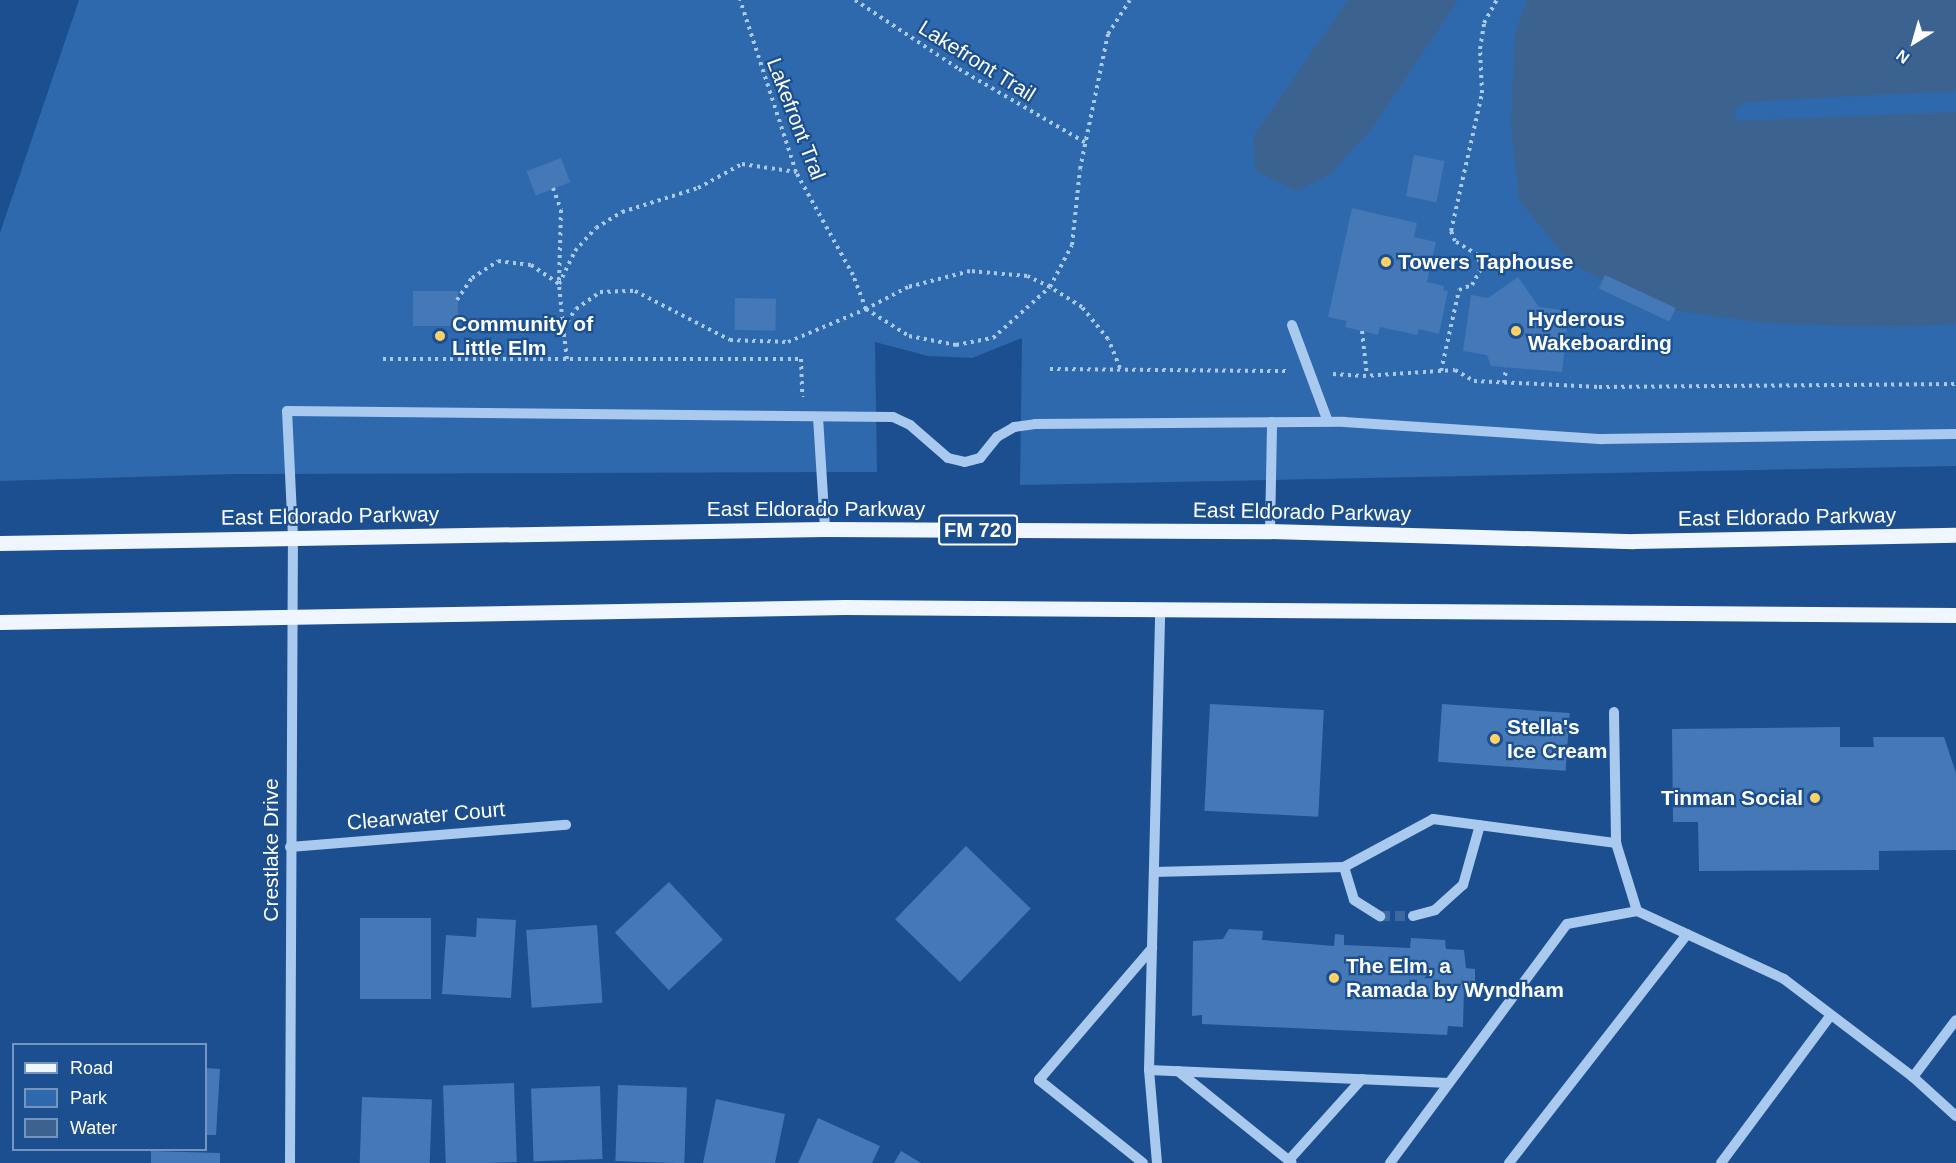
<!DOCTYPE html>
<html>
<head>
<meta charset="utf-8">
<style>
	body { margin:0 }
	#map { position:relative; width:1956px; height:1163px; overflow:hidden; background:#1b4f8f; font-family:Helvetica,sans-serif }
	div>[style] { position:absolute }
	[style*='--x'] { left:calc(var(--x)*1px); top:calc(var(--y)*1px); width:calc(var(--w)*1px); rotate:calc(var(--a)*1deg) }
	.green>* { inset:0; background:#2e69ad }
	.water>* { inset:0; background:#3c6290 }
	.building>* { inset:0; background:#4478b7; transform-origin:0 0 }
	.minor-tunnel>* { height:10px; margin-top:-5px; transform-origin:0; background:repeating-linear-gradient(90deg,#3d69a0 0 10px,transparent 0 15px) }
	.path>* { height:4px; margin-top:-2px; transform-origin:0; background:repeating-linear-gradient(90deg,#a9c9ee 0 3px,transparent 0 7.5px) }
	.minor>* { height:10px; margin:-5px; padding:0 5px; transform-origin:5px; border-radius:5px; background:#a9c9ee }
	.major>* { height:15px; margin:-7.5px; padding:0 7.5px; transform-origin:7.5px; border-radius:7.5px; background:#f0f6ff }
	.dots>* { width:16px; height:16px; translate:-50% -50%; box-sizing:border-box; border:3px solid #1b4f8f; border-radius:50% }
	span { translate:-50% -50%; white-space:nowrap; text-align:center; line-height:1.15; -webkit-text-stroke:4.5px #1b4f8f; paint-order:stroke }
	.shield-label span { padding:2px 4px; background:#1b4f8f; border:2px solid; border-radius:4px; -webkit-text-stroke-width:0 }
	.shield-label { font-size:20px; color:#fff; font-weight:700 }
	.street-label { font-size:21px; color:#fff }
	.poi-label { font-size:21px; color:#fff; font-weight:700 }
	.left { translate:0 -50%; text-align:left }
	.right { translate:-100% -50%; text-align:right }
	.legend { position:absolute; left:12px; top:1043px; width:195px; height:108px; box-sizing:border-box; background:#1b4f8f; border:2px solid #7695bc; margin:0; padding:8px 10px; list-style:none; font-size:18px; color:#fff }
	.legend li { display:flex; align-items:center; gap:12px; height:30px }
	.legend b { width:30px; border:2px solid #7695bc }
	.north { position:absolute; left:1884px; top:12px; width:60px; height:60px; -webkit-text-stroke:4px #1b4f8f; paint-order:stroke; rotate:217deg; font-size:16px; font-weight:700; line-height:24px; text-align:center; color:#fff }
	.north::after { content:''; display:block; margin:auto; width:21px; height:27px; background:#fff; clip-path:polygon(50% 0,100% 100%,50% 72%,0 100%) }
</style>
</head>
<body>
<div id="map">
	<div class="green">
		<i style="clip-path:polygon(79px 0,1956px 0,1956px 466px,1020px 485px,1022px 338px,972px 358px,928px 356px,875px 342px,877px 472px,233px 474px,0 481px,0 233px)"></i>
	</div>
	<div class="water">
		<i style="clip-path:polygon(1348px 0,1458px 0,1371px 130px,1328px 176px,1297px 191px,1256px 171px,1253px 137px)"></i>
		<i style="clip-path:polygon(1527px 0,1956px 0,1956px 91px,1747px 102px,1733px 111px,1738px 121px,1956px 112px,1956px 324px,1895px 327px,1764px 323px,1650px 307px,1570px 262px,1519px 200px,1511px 123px,1515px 33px)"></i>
	</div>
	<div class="building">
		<i style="left:1414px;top:155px;width:31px;height:42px;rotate:11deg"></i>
		<i style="left:561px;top:158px;width:26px;height:37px;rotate:69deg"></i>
		<i style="clip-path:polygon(1352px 208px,1417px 223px,1414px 237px,1436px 242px,1427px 282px,1444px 286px,1443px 290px,1448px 291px,1439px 334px,1419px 329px,1417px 335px,1380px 327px,1378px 335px,1345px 327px,1347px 321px,1328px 317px)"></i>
		<i style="left:1605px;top:275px;width:78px;height:15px;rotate:25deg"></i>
		<i style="clip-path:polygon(1518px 277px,1539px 307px,1569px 311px,1562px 372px,1491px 366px,1487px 355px,1463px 351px,1471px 295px,1488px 298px)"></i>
		<i style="left:458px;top:291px;width:35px;height:45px;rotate:90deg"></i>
		<i style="left:735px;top:298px;width:41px;height:32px;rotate:1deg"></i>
		<i style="left:1210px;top:704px;width:114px;height:107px;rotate:3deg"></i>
		<i style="left:1442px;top:704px;width:128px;height:58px;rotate:4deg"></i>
		<i style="clip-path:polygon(1840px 727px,1840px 747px,1874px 747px,1873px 737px,1944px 737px,1956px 773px,1956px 850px,1879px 851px,1879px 870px,1699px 871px,1698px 822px,1673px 822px,1672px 729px)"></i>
		<i style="left:966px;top:846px;width:90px;height:102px;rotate:44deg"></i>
		<i style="left:669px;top:882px;width:79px;height:74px;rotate:47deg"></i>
		<i style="left:360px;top:918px;width:71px;height:81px"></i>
		<i style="clip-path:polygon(477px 918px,516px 920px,511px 998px,442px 994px,446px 935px,476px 937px)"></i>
		<i style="left:597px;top:925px;width:78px;height:71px;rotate:86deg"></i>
		<i style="clip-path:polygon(1229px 929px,1263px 931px,1262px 940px,1334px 946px,1335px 934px,1344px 935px,1344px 945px,1410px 948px,1411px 938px,1445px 940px,1446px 949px,1464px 950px,1466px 968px,1475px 969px,1475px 987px,1464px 987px,1463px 1027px,1448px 1026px,1447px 1035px,1202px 1024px,1202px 1015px,1192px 1016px,1193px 941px,1223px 939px)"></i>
		<i style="clip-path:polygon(206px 1068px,220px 1069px,216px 1135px,206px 1135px)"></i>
		<i style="left:514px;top:1083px;width:79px;height:71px;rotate:88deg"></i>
		<i style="left:618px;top:1085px;width:69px;height:76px;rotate:2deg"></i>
		<i style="left:600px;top:1086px;width:73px;height:69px;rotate:88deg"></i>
		<i style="left:362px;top:1097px;width:70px;height:66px;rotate:2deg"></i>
		<i style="clip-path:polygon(716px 1099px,785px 1114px,775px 1163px,703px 1163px)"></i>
		<i style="clip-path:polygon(818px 1118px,880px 1146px,872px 1163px,798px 1163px)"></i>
		<i style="clip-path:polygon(151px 1151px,220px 1153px,220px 1163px,151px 1163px)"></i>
		<i style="clip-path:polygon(901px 1151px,921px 1163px,894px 1163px)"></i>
	</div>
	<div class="minor-tunnel">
		<i style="--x:1380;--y:916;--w:33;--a:0"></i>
	</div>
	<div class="path">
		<i style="--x:855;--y:0;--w:125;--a:33.6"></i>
		<i style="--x:959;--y:69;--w:147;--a:30.2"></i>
		<i style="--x:553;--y:188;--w:23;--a:70"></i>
		<i style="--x:561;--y:210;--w:71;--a:91.6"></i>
		<i style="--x:457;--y:300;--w:27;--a:-56"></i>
		<i style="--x:472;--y:278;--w:31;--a:-33"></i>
		<i style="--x:498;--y:261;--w:33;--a:7"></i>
		<i style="--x:531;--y:265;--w:34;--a:34"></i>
		<i style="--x:563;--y:327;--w:43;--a:-95.3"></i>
		<i style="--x:559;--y:284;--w:37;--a:-64"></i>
		<i style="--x:575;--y:251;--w:31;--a:-48"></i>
		<i style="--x:596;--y:228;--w:31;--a:-32"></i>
		<i style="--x:622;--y:212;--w:80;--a:-17.5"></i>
		<i style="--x:698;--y:188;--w:50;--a:-28.6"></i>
		<i style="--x:742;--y:164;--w:55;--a:8.4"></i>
		<i style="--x:1362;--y:331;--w:45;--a:83.7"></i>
		<i style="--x:383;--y:359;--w:418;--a:0"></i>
		<i style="--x:801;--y:359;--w:38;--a:88"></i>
		<i style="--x:567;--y:359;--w:31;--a:-97"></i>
		<i style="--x:563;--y:328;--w:23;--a:-56"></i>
		<i style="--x:576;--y:309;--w:29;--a:-35"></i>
		<i style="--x:600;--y:292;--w:35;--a:-2"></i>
		<i style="--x:635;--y:291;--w:107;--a:27.3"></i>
		<i style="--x:730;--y:340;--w:58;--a:2"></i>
		<i style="--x:788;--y:342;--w:85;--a:-22.9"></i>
		<i style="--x:866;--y:309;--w:36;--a:-111"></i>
		<i style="--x:853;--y:275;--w:118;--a:-119"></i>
		<i style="--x:796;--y:172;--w:181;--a:-108"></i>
		<i style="--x:1120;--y:368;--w:31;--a:-112"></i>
		<i style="--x:1108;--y:339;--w:41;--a:-129.1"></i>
		<i style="--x:1082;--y:307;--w:38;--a:-148"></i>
		<i style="--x:1050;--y:287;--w:25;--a:-154"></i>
		<i style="--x:1027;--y:276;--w:57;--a:-175"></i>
		<i style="--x:970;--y:271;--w:64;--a:165.5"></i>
		<i style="--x:908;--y:287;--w:47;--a:152.4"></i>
		<i style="--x:866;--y:309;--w:51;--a:32.1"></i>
		<i style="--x:909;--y:336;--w:48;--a:10.8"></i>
		<i style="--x:956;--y:345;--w:38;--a:-11"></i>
		<i style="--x:993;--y:338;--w:76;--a:-41.8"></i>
		<i style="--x:1050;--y:287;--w:47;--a:-62.4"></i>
		<i style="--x:1072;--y:245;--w:76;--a:-84"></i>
		<i style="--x:1080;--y:169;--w:138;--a:-78.3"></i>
		<i style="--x:1108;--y:34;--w:40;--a:-57.1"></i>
		<i style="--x:1050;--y:369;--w:237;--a:0.5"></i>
		<i style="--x:1441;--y:371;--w:83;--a:-77.5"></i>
		<i style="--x:1459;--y:290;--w:14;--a:-21"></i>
		<i style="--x:1472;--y:285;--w:18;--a:-61"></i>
		<i style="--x:1481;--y:269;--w:14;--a:-102"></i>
		<i style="--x:1478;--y:255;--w:27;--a:-149"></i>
		<i style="--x:1455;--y:241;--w:11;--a:-112"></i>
		<i style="--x:1451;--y:231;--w:141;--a:-77.3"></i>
		<i style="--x:1482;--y:93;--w:44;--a:-92.6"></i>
		<i style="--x:1480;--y:49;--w:26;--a:-81"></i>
		<i style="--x:1484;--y:23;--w:26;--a:-61"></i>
		<i style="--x:1333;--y:374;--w:30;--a:4"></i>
		<i style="--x:1363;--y:376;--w:92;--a:-3.7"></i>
		<i style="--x:1455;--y:370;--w:22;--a:30"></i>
		<i style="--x:1474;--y:381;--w:125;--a:2.7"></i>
		<i style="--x:1599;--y:387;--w:357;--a:-0.5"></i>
		<i style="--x:1504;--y:383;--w:15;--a:-82"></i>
	</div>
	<div class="minor">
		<i style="--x:1292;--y:325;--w:103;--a:69.6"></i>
		<i style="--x:818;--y:417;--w:112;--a:86.4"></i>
		<i style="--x:1270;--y:531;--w:109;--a:-88.9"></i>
		<i style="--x:1614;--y:712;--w:131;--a:89.1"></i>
		<i style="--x:290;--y:847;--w:277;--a:-4.6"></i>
		<i style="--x:1344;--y:867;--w:34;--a:73"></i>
		<i style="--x:1354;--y:900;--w:31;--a:32"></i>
		<i style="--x:1154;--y:872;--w:190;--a:-1.5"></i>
		<i style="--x:1344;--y:867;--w:101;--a:-28.3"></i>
		<i style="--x:1433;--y:819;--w:185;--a:7.5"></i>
		<i style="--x:1616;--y:843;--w:71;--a:72.8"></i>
		<i style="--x:1413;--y:916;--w:23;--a:-15"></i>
		<i style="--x:1435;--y:910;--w:38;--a:-42"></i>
		<i style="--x:1463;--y:885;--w:62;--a:-74.2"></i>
		<i style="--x:1149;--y:1070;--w:300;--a:2.5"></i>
		<i style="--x:1178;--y:1071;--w:146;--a:38.9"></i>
		<i style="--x:1913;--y:1077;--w:71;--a:-53"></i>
		<i style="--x:1289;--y:1160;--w:109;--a:-48"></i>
		<i style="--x:290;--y:1163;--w:626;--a:-89.73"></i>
		<i style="--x:293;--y:537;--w:126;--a:-92.7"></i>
		<i style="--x:287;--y:411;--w:606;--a:0.57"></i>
		<i style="--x:893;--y:417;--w:19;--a:25"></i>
		<i style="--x:910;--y:425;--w:50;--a:41"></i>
		<i style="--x:948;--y:458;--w:17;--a:13"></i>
		<i style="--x:965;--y:462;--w:16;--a:-15"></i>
		<i style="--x:980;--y:458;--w:27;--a:-51"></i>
		<i style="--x:997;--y:437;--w:20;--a:-30"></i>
		<i style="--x:1014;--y:427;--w:21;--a:-8"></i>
		<i style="--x:1035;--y:424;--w:309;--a:-0.4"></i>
		<i style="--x:1344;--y:422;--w:259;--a:3.8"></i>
		<i style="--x:1602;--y:439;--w:354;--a:-0.8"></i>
		<i style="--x:1143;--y:1163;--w:133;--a:-141.4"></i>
		<i style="--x:1039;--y:1080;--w:174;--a:-49.4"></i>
		<i style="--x:1157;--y:1163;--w:93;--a:-94.9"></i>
		<i style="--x:1149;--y:1070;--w:460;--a:-88.6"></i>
		<i style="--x:1390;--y:1163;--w:297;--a:-53.5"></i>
		<i style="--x:1567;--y:924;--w:71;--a:-10.5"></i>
		<i style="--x:1637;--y:911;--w:162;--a:24.8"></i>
		<i style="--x:1784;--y:979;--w:162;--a:37.2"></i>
		<i style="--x:1913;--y:1077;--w:58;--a:42.2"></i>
		<i style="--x:1509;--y:1163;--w:290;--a:-52.1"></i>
		<i style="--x:1721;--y:1163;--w:184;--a:-53.4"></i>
	</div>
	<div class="major">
		<i style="--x:0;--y:543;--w:825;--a:-0.97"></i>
		<i style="--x:825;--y:529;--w:445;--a:0.3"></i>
		<i style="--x:1270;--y:531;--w:364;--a:1.6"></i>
		<i style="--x:1634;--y:541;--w:322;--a:-1.1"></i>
		<i style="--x:0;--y:622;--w:845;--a:-1.02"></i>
		<i style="--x:845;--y:607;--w:1111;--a:0.41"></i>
	</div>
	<div class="dots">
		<i style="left:1386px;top:262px;background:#ffd166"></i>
		<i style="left:1516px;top:331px;background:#ffd166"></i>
		<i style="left:440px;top:336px;background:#ffd166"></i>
		<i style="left:1495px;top:739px;background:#ffd166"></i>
		<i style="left:1815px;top:798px;background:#ffd166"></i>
		<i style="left:1334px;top:978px;background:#ffd166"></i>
	</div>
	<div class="shield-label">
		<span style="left:978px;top:530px">FM 720</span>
	</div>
	<div class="street-label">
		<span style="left:977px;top:61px;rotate:32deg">Lakefront Trail</span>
		<span style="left:796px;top:119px;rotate:69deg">Lakefront Tral</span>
		<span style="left:816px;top:509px">East Eldorado Parkway</span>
		<span style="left:1302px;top:512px;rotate:1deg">East Eldorado Parkway</span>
		<span style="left:330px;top:516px;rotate:-1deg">East Eldorado Parkway</span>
		<span style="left:1787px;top:517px;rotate:-1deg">East Eldorado Parkway</span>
		<span style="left:426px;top:816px;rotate:-5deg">Clearwater Court</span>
		<span style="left:271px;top:850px;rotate:-90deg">Crestlake Drive</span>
	</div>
	<div class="poi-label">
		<span class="left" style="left:1398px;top:262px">Towers Taphouse</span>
		<span class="left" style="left:1528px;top:331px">Hyderous<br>Wakeboarding</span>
		<span class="left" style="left:452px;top:336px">Community of<br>Little Elm</span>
		<span class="left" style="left:1507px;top:739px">Stella's<br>Ice Cream</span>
		<span class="right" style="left:1803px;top:798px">Tinman Social</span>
		<span class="left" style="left:1346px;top:978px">The Elm, a<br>Ramada by Wyndham</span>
	</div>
	<ul class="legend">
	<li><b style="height:8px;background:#f0f6ff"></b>Road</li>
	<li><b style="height:16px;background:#2e69ad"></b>Park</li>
	<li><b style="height:16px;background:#3c6290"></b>Water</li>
	</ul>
	<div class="north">N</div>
</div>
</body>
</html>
